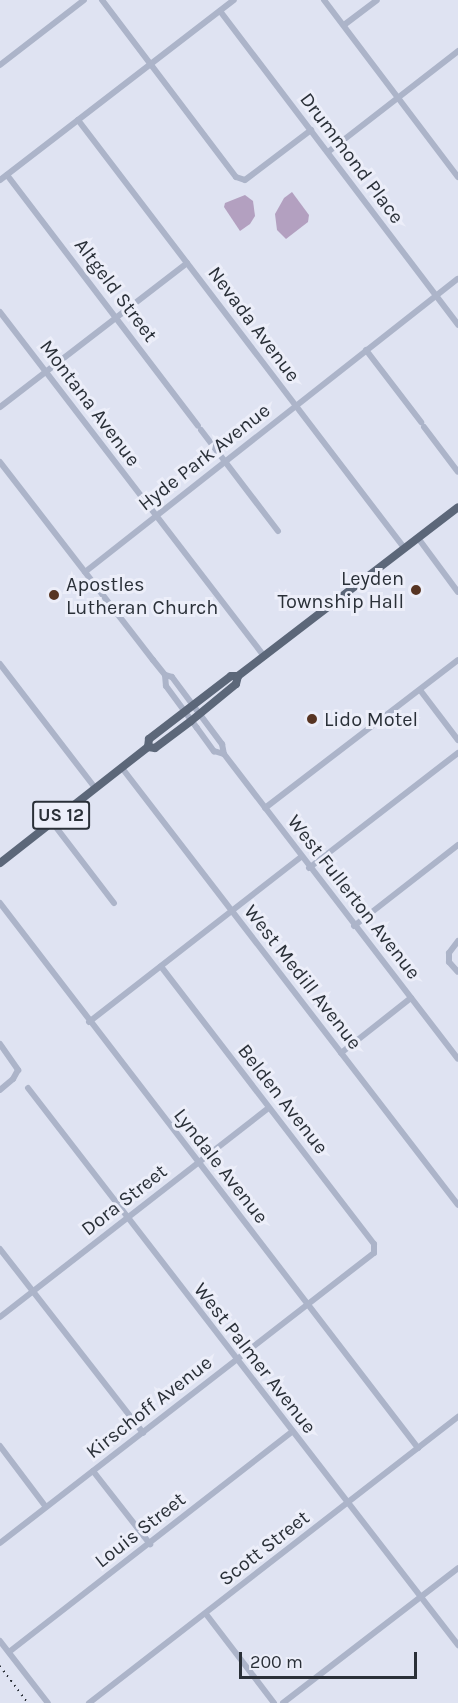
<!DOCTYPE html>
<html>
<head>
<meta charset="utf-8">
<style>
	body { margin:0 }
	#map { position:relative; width:458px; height:1703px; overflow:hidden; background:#dfe3f2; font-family:Karla,sans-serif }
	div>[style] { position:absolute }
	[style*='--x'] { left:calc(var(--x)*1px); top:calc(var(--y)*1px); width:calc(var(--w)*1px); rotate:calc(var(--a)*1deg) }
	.green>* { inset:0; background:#b3a0c0 }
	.minor>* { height:6px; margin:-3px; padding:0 3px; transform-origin:3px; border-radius:3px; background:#acb4c9 }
	.major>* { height:8px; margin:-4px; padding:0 4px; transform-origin:4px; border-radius:4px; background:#5c6779 }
	.rail>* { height:1.5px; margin-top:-0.75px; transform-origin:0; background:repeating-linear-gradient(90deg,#2a3038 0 1.5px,transparent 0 6px) }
	.dots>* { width:16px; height:16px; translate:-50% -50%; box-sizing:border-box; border:3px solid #eceef9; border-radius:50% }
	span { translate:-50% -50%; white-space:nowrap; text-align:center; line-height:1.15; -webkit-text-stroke:6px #eceef9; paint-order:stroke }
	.shield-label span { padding:2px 4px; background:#eceef9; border:2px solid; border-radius:4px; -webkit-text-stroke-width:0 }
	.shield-label { font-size:18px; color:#2a3038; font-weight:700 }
	.street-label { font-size:20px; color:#2a3038 }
	.poi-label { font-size:20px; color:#2a3038 }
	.right { translate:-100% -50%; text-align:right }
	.left { translate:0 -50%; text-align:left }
	.scale { position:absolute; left:239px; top:1652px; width:178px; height:27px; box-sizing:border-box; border:3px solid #2a3038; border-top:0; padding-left:8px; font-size:18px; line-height:21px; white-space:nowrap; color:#2a3038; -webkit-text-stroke:4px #eceef9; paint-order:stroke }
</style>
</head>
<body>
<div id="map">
	<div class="green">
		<i style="clip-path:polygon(292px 192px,309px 215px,308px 222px,286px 239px,277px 230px,275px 214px,284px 198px)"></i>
		<i style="clip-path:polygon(245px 195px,253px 201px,255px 216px,250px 224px,240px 231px,224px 207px,225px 203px)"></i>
	</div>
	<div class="minor">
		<i style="--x:102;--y:0;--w:222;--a:52.9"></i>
		<i style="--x:236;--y:177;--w:9;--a:18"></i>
		<i style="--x:245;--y:180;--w:83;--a:-37.1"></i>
		<i style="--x:324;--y:0;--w:222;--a:52.9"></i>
		<i style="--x:220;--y:11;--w:394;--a:52.8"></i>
		<i style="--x:344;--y:25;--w:41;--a:-37.1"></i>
		<i style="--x:0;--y:65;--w:106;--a:-37.7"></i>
		<i style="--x:78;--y:120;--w:539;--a:52.68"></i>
		<i style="--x:328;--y:152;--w:165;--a:-37.8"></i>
		<i style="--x:7;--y:175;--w:315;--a:52.7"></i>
		<i style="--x:0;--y:180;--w:295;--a:-37.6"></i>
		<i style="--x:0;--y:312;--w:434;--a:52.5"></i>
		<i style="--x:366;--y:350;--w:91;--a:52.6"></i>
		<i style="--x:0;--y:407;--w:236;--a:-37.6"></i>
		<i style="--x:424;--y:427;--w:56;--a:52.9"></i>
		<i style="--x:201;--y:430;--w:127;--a:52.7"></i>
		<i style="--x:0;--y:462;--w:250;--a:52.3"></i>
		<i style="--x:153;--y:660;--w:19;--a:51"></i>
		<i style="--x:165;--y:675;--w:7;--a:16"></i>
		<i style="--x:172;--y:677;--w:84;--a:53.3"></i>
		<i style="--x:222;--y:744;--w:10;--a:79"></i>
		<i style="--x:224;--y:754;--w:384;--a:52.5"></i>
		<i style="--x:418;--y:538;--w:67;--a:53.5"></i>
		<i style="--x:85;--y:572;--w:474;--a:-38.2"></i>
		<i style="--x:0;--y:664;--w:156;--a:52.5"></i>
		<i style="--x:165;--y:675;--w:11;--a:85"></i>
		<i style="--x:166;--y:686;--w:52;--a:53.6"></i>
		<i style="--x:197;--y:728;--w:29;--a:54"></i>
		<i style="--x:214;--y:751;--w:10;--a:17"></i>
		<i style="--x:420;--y:690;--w:63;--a:52.8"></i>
		<i style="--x:122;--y:768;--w:551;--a:52.44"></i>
		<i style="--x:265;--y:808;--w:243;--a:-37.5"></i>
		<i style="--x:52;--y:822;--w:102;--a:52.6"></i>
		<i style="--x:309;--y:868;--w:188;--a:-37.7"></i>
		<i style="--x:0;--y:903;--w:687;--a:52.51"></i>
		<i style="--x:354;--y:926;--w:132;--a:-37.9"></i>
		<i style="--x:458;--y:941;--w:15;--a:127"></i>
		<i style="--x:449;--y:953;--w:9;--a:90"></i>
		<i style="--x:449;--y:962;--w:13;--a:48"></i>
		<i style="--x:89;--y:1022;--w:269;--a:-37.9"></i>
		<i style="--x:0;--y:1044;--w:32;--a:55"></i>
		<i style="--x:18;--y:1070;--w:10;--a:119"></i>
		<i style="--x:13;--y:1079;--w:17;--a:140"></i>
		<i style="--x:341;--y:1053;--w:89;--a:-38.2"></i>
		<i style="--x:28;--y:1088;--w:704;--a:52.33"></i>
		<i style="--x:0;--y:1249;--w:233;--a:52.1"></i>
		<i style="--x:0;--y:1317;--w:340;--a:-37.9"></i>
		<i style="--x:0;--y:1446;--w:76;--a:53"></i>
		<i style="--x:93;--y:1471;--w:93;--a:52"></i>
		<i style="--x:0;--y:1543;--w:473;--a:-37.8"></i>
		<i style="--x:374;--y:1253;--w:9;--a:-90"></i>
		<i style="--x:374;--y:1244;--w:350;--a:-127.5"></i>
		<i style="--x:206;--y:1614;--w:112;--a:52.6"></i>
		<i style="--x:0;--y:1641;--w:78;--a:52.3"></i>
		<i style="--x:9;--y:1652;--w:358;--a:-37.9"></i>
		<i style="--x:89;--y:1703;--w:467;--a:-37.8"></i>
		<i style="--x:283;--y:1703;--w:221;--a:-37.6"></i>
	</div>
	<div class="major">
		<i style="--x:148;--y:747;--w:8;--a:-83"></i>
		<i style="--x:149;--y:739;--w:103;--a:-37.5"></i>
		<i style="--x:231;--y:676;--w:7;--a:0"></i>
		<i style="--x:238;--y:676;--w:277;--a:-37.5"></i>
		<i style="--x:0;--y:863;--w:188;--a:-38.1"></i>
		<i style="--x:148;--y:747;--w:7;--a:8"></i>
		<i style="--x:155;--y:748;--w:45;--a:-36.9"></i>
		<i style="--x:191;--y:721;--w:58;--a:-39.4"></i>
		<i style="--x:236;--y:684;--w:8;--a:-76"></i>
	</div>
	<div class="rail">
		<i style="--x:0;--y:1666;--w:46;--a:52.9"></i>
	</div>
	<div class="dots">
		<i style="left:416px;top:590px;background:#573422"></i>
		<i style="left:54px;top:595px;background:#573422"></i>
		<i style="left:312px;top:719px;background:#573422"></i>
	</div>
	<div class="shield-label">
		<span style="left:61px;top:815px">US 12</span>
	</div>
	<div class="street-label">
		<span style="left:352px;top:158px;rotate:53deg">Drummond Place</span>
		<span style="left:116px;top:290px;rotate:53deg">Altgeld Street</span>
		<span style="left:254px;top:324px;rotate:53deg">Nevada Avenue</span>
		<span style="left:90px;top:403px;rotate:53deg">Montana Avenue</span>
		<span style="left:204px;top:457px;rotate:-38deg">Hyde Park Avenue</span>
		<span style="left:354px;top:897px;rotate:52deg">West Fullerton Avenue</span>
		<span style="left:303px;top:977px;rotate:52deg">West Medill Avenue</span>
		<span style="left:283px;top:1099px;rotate:52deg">Belden Avenue</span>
		<span style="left:221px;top:1166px;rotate:52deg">Lyndale Avenue</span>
		<span style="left:124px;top:1200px;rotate:-38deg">Dora Street</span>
		<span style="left:255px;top:1358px;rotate:52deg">West Palmer Avenue</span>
		<span style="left:149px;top:1407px;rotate:-38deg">Kirschoff Avenue</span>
		<span style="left:140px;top:1530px;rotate:-38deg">Louis Street</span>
		<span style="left:264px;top:1548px;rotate:-38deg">Scott Street</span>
	</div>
	<div class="poi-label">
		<span class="right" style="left:404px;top:590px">Leyden<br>Township Hall</span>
		<span class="left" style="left:66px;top:596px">Apostles<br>Lutheran Church</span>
		<span class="left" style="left:324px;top:719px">Lido Motel</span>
	</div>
	<div class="scale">200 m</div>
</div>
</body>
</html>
